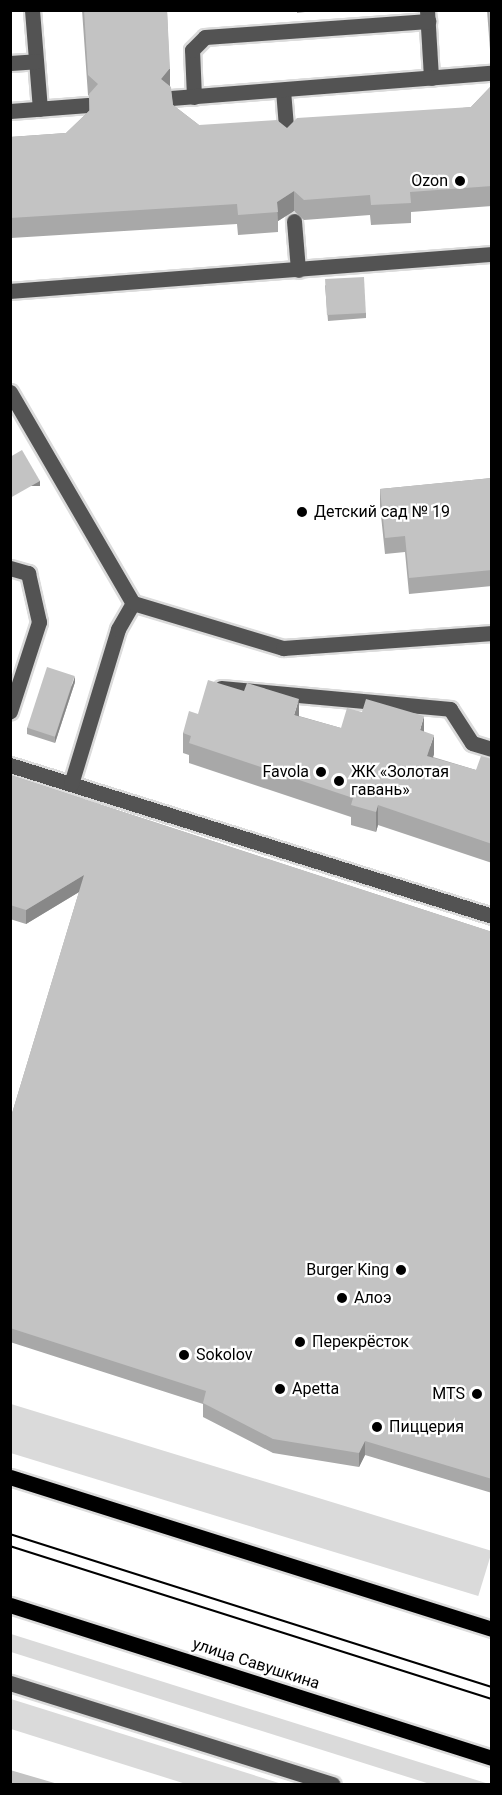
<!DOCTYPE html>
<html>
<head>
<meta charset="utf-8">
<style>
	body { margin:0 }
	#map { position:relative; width:502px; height:1795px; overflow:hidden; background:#fff; font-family:Roboto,sans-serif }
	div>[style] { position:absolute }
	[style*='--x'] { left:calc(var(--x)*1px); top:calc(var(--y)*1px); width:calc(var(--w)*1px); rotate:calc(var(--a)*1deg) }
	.green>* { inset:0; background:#dadada; transform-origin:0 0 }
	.roads { filter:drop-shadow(2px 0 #dbdbdb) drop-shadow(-2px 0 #dbdbdb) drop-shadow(0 2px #dbdbdb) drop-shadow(0 -2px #dbdbdb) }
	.minor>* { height:15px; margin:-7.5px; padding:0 7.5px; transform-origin:7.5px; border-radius:7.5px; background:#535353 }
	.major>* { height:15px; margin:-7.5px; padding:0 7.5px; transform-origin:7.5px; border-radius:7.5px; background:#000 }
	.tram>* { height:1.5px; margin:-0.75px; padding:0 0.75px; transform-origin:0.75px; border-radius:0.75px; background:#000 }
	.wall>* { inset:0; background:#a8a8a8 }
	.shaded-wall>* { inset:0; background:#888; transform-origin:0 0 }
	.building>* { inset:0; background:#c3c3c3; transform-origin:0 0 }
	.dots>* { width:16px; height:16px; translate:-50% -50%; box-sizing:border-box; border:3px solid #fff; border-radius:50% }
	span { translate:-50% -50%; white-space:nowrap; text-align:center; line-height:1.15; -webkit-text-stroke:4.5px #fff; paint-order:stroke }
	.poi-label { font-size:16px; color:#000 }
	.right { translate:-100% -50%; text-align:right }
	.left { translate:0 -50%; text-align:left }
	.street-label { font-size:16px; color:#000 }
	.frame { position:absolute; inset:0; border:12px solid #000; pointer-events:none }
</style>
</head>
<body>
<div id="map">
	<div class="green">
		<i style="left:11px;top:1404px;width:503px;height:47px;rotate:17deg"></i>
		<i style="clip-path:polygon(10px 1634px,11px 1634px,489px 1784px,430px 1784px,11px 1652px)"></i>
		<i style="clip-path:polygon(11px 1699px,282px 1784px,186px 1784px,11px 1729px)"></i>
	</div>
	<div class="roads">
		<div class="minor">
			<i style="--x:32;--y:10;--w:99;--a:85.4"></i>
			<i style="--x:427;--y:10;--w:68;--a:86.6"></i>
			<i style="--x:10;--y:63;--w:26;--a:-4"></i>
			<i style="--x:283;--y:90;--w:49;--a:85.3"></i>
			<i style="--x:194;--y:97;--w:47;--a:-92.4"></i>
			<i style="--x:192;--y:50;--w:18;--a:-45"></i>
			<i style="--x:205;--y:37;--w:224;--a:-4.1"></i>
			<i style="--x:171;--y:98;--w:321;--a:-4.5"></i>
			<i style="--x:10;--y:111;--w:78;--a:-4.4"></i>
			<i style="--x:294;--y:221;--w:49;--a:85.3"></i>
			<i style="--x:10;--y:291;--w:483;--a:-4.4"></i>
			<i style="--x:10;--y:392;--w:244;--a:59.8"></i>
			<i style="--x:10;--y:568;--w:19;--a:16"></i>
			<i style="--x:28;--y:573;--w:50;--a:77.3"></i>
			<i style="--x:39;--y:622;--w:94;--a:108"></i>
			<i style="--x:221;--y:688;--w:230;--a:5.2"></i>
			<i style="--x:450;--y:709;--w:40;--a:57.1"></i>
			<i style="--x:472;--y:743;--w:21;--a:17"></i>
			<i style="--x:10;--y:765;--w:505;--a:17.39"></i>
			<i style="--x:71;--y:784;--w:162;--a:-73.1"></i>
			<i style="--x:118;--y:629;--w:30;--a:-60"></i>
			<i style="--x:133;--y:603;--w:157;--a:16.7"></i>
			<i style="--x:283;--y:648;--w:210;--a:-4.1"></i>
			<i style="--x:10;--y:1683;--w:338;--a:17.4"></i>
		</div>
		<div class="major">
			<i style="--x:10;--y:1477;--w:505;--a:17.5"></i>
			<i style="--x:10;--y:1605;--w:506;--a:17.61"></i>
		</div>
	</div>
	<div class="tram">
		<i style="--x:10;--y:1534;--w:506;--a:17.61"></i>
		<i style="--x:10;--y:1546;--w:506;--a:17.61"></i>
	</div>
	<div class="wall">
		<i style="clip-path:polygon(82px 10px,167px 10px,170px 86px,173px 105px,199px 125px,287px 128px,471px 107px,492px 85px,492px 206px,411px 212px,411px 223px,371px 225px,370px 215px,304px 220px,294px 211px,278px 221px,278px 232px,238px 235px,237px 224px,11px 238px,10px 249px,10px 137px,66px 133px,89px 111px,89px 96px,88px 95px)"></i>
		<i style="clip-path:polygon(297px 10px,321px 10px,297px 13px)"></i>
		<i style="clip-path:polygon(487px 10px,492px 10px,492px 64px,491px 63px)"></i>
		<i style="clip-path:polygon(325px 285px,366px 313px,366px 318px,328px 321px)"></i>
		<i style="clip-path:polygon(492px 478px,492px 586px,409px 594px,405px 552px,385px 554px,380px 506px,380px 489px)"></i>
		<i style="clip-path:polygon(75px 682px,55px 743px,27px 734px,27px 728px)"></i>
		<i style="clip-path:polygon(198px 714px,299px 716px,341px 728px,424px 732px,434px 754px,433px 757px,476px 770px,492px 759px,492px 863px,378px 825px,376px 832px,351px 825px,351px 817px,189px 763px,189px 755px,183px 753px,183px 733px)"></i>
		<i style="clip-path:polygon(10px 775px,492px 932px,492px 1493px,365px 1455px,359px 1467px,273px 1453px,203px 1417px,203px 1404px,10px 1342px,10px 1120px,79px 892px,26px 924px,10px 919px)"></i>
	</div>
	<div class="shaded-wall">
		<i style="clip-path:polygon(170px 68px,170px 88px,161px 79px)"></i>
		<i style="clip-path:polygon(294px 191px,294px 211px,278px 221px,277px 202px)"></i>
		<i style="left:40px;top:481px;width:5px;height:34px;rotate:90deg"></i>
		<i style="clip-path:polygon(75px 676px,75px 682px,55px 743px,55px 737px)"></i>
		<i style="clip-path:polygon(299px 699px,299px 719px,294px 715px)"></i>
		<i style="clip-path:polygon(424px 716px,424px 736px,420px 730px)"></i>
		<i style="clip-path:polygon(434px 735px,434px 754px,427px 776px,427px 756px)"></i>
		<i style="clip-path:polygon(378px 805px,378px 825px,376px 832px,376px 812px)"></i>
		<i style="clip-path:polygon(84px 875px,84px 889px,26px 924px,26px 910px)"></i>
		<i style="clip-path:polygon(365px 1441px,365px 1455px,359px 1467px,359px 1453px)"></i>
	</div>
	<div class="building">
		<i style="clip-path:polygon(84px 10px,167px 10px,170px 68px,161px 79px,171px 87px,173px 105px,199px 125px,277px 120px,287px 128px,297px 118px,471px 107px,492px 85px,492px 186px,410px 192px,411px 203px,371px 205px,370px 195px,304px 200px,294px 191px,277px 202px,278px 212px,238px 215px,237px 204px,10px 218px,10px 137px,66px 133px,90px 110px,89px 94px,98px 84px,88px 75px)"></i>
		<i style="clip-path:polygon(489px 10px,492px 10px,492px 44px,491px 43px)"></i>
		<i style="left:364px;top:277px;width:36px;height:39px;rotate:87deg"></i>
		<i style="clip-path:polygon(22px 450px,40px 481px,10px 498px,10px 457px)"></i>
		<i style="clip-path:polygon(492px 478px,492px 570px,409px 578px,405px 536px,385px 538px,380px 489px)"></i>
		<i style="left:47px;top:667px;width:29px;height:64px;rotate:18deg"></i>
		<i style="clip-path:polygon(208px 680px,244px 691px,247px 683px,299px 699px,294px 715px,341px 728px,347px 708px,362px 712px,366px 699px,424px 716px,420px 730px,434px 735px,427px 756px,476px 770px,481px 756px,492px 759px,492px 844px,378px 805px,376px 812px,351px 805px,353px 798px,189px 743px,191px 736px,183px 733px,189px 711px,198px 714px)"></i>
		<i style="clip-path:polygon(10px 775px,492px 932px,492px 1479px,365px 1441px,359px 1453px,273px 1439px,203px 1403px,206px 1391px,10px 1328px,10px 1120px,84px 875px,26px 910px,10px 905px)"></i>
		<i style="clip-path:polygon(10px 1770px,58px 1784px,58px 1785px,10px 1785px)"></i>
	</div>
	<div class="dots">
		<i style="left:460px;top:181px;background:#000"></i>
		<i style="left:302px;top:512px;background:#000"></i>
		<i style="left:321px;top:772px;background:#000"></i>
		<i style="left:339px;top:781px;background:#000"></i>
		<i style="left:401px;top:1270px;background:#000"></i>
		<i style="left:342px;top:1298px;background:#000"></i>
		<i style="left:300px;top:1342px;background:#000"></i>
		<i style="left:184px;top:1355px;background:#000"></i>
		<i style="left:280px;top:1389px;background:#000"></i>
		<i style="left:477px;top:1394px;background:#000"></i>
		<i style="left:377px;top:1427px;background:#000"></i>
	</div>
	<div class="poi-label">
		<span class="right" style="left:448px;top:181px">Ozon</span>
		<span class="left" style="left:314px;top:512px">Детский сад № 19</span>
		<span class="right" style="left:309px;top:772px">Favola</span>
		<span class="left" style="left:351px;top:781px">ЖК «Золотая<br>гавань»</span>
		<span class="right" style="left:389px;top:1270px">Burger King</span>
		<span class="left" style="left:354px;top:1298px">Алоэ</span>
		<span class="left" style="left:312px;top:1342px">Перекрёсток</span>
		<span class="left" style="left:196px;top:1355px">Sokolov</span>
		<span class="left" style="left:292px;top:1389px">Apetta</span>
		<span class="right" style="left:465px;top:1394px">MTS</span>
		<span class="left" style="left:389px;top:1427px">Пиццерия</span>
	</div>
	<div class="street-label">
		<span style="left:256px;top:1664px;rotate:18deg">улица Савушкина</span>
	</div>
	<div class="frame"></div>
</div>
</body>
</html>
